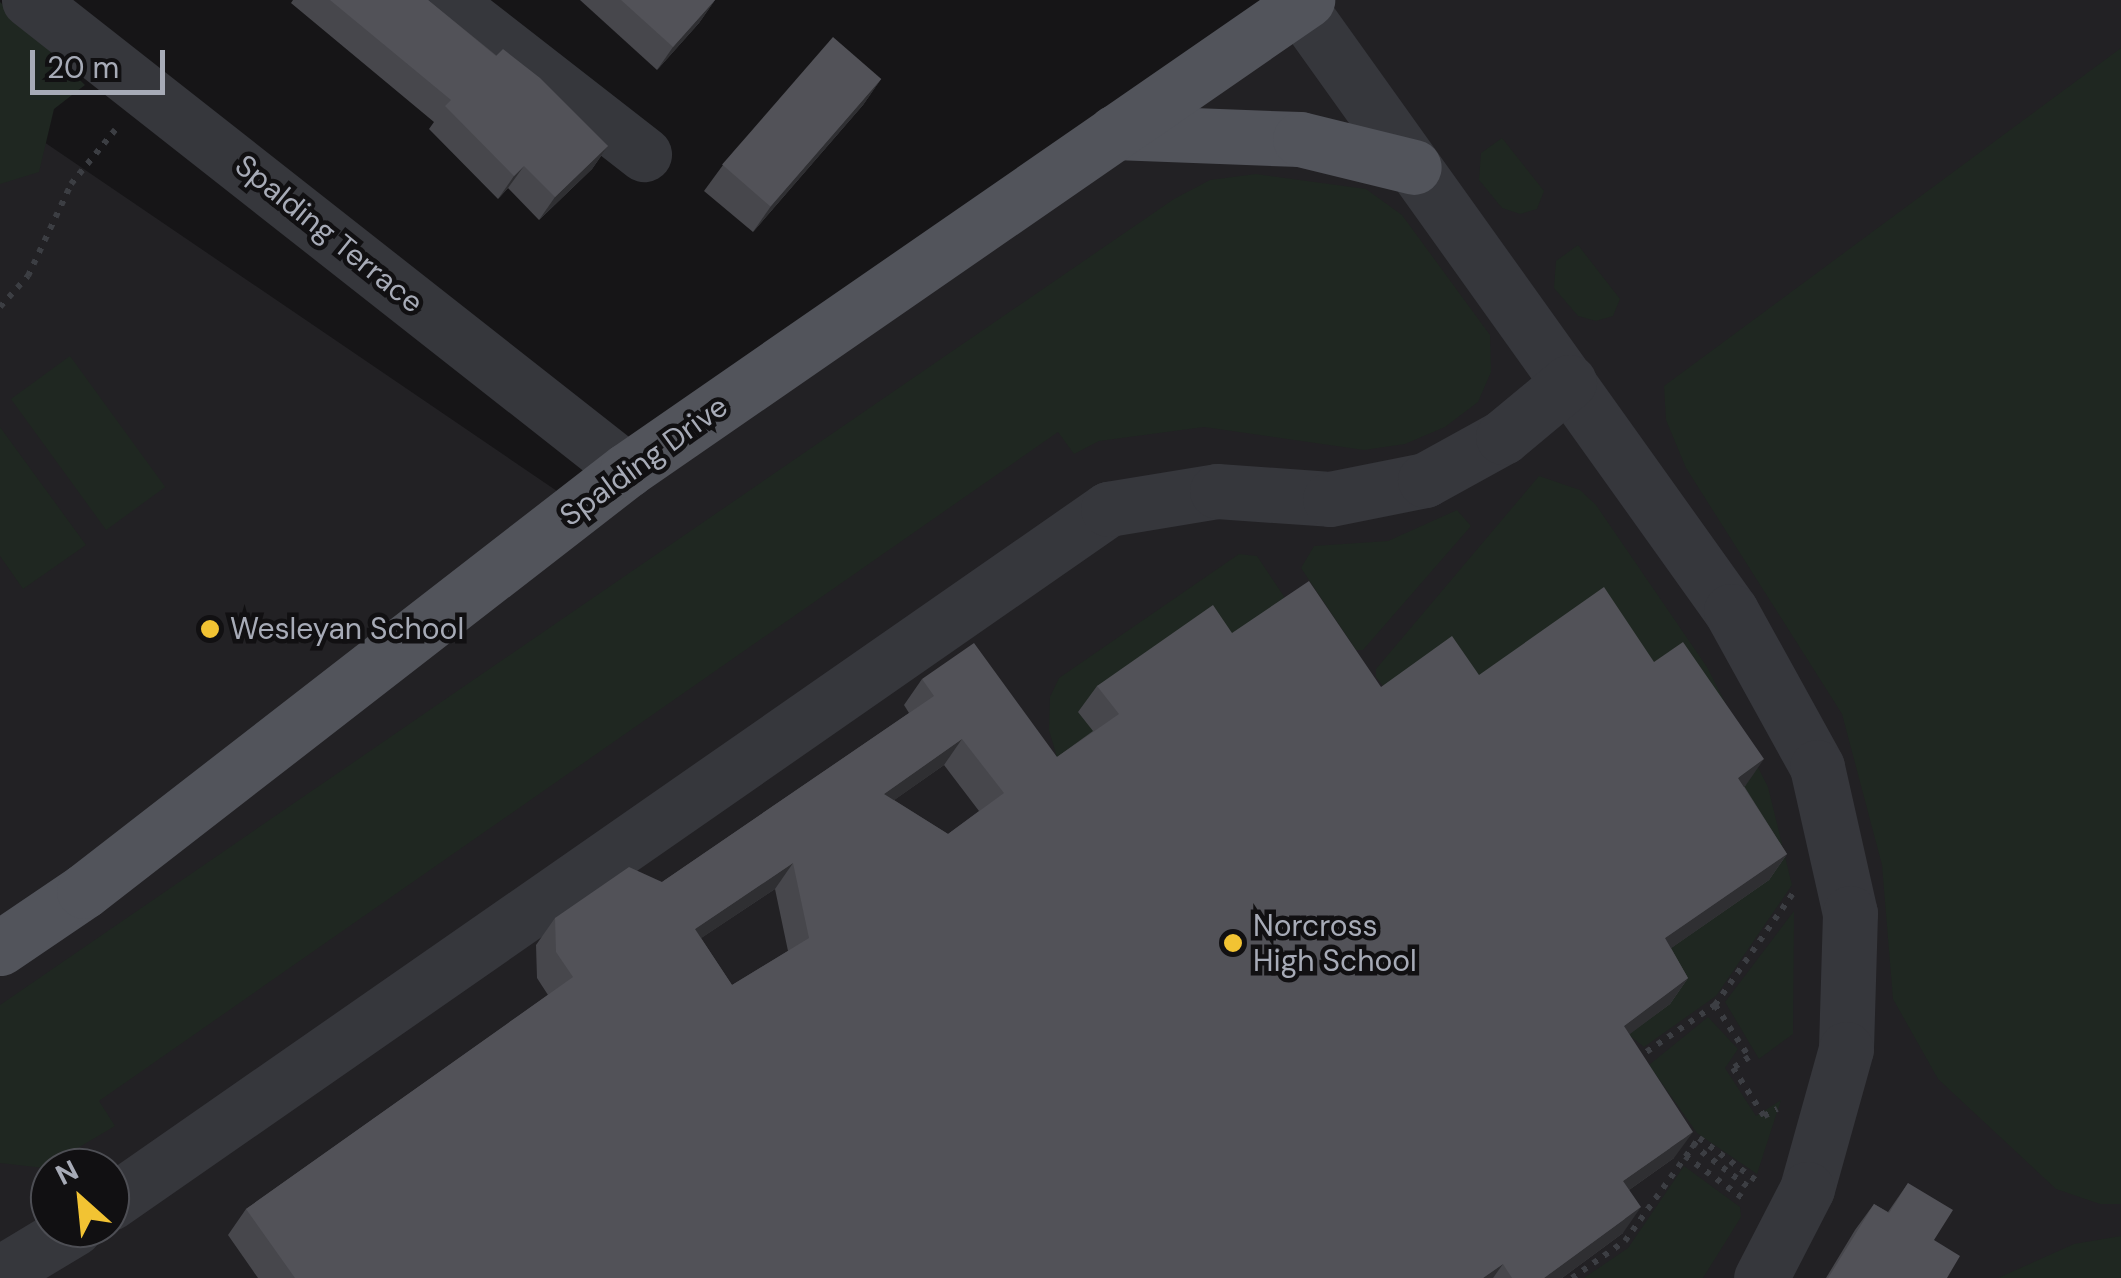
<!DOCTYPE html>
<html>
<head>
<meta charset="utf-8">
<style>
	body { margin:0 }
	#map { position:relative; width:2121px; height:1278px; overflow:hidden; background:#161517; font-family:"DM Sans",sans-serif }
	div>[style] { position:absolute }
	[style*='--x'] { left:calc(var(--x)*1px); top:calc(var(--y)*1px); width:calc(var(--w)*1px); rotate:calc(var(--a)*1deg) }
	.built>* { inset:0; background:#222124 }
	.green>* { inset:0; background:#1f2721; transform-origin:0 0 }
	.path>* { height:6px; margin-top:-3px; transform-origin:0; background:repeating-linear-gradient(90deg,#3c3e43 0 5px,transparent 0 13px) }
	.minor>* { height:55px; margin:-27.5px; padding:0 27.5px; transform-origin:27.5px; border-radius:27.5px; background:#36373c }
	.major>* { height:55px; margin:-27.5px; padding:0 27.5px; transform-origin:27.5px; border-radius:27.5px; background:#52545b }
	.wall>* { inset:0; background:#47474c }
	.shaded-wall>* { inset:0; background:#2f2f32 }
	.building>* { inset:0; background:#525258; transform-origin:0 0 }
	.dots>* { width:28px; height:28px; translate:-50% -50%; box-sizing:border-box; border:5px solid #111012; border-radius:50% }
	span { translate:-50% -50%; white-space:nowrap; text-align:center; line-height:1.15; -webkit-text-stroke:9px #111012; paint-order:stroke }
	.street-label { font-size:30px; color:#a7abb7 }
	.poi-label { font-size:30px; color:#a7abb7 }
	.left { translate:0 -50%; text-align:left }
	.north { position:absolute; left:30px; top:1148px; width:100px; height:100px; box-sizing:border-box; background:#111012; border:2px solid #4d4e54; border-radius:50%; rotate:333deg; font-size:28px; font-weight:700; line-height:40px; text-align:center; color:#a7abb7 }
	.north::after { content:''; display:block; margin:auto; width:35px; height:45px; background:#f2c333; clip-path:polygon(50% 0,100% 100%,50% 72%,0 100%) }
	.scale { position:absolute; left:30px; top:50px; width:135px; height:45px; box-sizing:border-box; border:5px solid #a7abb7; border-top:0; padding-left:12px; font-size:30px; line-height:35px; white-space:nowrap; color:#a7abb7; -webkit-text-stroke:8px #111012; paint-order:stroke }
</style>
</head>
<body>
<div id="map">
	<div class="built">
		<i style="clip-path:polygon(evenodd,1307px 0,2121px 0,2121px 1278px,0 1278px,0 112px,579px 506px,1307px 0,50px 1168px,110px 1168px,110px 1228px,50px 1228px,50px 1168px)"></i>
	</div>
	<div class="green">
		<i style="clip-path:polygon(0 2px,85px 85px,54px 109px,39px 172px,0 184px)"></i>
		<i style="clip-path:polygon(2121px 48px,2121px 1204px,2100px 1204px,2056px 1189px,1938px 1079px,1893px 999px,1882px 865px,1842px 714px,1686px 468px,1666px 420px,1664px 386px)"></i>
		<i style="clip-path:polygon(1502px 138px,1544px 191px,1537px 209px,1520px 214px,1502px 208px,1479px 180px,1481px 153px)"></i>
		<i style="clip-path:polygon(1256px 174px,1366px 189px,1402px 215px,1490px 335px,1491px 372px,1478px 402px,1445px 427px,1405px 444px,1364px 450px,1204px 427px,1099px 441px,1074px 454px,1058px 432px,99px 1101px,115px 1126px,44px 1168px,0 1163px,0 1005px,1174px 199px,1210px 180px)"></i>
		<i style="clip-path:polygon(1578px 245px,1620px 299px,1613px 316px,1596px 321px,1578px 316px,1554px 288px,1556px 261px)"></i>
		<i style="left:70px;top:356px;width:162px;height:73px;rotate:54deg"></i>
		<i style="clip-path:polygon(0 427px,86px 545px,23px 589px,0 556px)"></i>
		<i style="clip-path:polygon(1539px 476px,1580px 490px,1596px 505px,1707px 667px,1768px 787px,1792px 885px,1716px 996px,1644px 1047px,1629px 1035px,1647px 965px,1707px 813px,1745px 785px,1460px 701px,1389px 694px,1376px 677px,1376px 669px)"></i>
		<i style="clip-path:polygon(1457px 510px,1471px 526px,1363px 650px,1356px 650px,1301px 568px,1314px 546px,1388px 541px)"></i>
		<i style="clip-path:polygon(1239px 554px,1257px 556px,1291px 607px,1111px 753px,1060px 768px,1049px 730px,1050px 697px,1059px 678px)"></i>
		<i style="clip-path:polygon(1794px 911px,1793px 1034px,1759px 1059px,1725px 1002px)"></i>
		<i style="clip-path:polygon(1708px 1017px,1738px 1049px,1725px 1068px,1756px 1116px,1781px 1100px,1757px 1174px,1697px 1133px,1649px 1065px)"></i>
		<i style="clip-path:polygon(1684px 1166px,1740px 1207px,1741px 1217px,1703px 1278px,1584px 1278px,1628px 1248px)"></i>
		<i style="clip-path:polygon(2121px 1236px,2121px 1278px,1998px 1278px,2074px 1244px)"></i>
	</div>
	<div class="path">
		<i style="--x:0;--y:307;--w:42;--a:-47.9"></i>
		<i style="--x:28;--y:276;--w:102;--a:-64.9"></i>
		<i style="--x:71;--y:184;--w:70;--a:-50.8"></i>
		<i style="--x:1715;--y:1005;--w:62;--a:56.8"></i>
		<i style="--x:1749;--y:1057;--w:19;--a:145"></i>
		<i style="--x:1733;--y:1068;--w:57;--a:57.1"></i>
		<i style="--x:1764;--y:1116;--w:15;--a:-28"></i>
		<i style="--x:1636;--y:1059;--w:96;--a:-34.4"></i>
		<i style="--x:1715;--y:1005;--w:136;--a:-55.1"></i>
		<i style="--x:1681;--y:1136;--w:88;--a:37.1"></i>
		<i style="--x:1685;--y:1156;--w:73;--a:36.1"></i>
		<i style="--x:1572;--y:1278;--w:65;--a:-34.9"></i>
		<i style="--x:1625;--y:1241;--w:127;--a:-54.3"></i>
		<i style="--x:1699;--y:1138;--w:72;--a:36.6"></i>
	</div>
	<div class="minor">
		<i style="--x:29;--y:0;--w:761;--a:38.17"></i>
		<i style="--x:446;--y:0;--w:251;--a:37.9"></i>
		<i style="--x:1299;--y:6;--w:743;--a:54.47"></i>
		<i style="--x:1731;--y:611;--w:178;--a:61.1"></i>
		<i style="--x:1817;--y:767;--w:150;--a:77.3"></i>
		<i style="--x:1850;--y:913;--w:136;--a:91.7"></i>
		<i style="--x:1846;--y:1049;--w:145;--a:105.6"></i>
		<i style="--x:1807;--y:1189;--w:100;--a:117.3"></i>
		<i style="--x:110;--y:1203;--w:1216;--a:-34.81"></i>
		<i style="--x:1108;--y:509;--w:110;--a:-9.4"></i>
		<i style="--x:1217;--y:491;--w:113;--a:4"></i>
		<i style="--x:1330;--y:499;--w:97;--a:-11.3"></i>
		<i style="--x:1425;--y:480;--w:89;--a:-28.9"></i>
		<i style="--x:1503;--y:437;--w:86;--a:-39.8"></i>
		<i style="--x:0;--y:1273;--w:87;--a:-31"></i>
	</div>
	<div class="major">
		<i style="--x:1115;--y:132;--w:185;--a:2.2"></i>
		<i style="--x:1300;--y:139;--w:117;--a:13.8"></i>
		<i style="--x:0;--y:948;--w:102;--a:-34.2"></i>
		<i style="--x:84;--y:891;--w:687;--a:-37.79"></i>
		<i style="--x:627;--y:470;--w:827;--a:-34.65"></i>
	</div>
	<div class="wall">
		<i style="clip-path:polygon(293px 0,428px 0,608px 146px,592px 169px,539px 220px,508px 188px,498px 199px,429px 129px,434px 122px,291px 3px)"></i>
		<i style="clip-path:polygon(580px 0,715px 0,699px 23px,657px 70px)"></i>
		<i style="clip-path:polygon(881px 79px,863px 105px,753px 232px,704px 191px,723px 165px)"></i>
		<i style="clip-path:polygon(evenodd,1232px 633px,1381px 687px,1479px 675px,1654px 662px,1746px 785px,1744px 786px,1787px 854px,1769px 880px,1671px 948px,1688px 978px,1670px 1004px,1629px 1034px,1674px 1158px,1629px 1190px,1623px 1233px,1562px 1278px,258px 1278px,228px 1235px,246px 1209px,548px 995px,537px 978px,536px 945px,555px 918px,662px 882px,909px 713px,904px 705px,922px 679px,1057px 757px,1093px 731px,1078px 712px,1097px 686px,1232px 633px,944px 765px,979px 811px,948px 834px,894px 800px,944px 765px,1232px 633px,775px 889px,788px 951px,732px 985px,701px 938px,775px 889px)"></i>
		<i style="clip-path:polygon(1908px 1183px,1934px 1240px,1947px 1278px,1826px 1278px,1855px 1230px,1874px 1204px,1888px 1212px)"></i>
	</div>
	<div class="shaded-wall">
		<i style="clip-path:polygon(715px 0,699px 23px,657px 70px,673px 47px)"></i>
		<i style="clip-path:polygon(881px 79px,863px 105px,753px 232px,771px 206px)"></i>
		<i style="clip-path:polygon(608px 146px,592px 169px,539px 220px,555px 197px)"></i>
		<i style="clip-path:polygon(524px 166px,508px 188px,498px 199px,514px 176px)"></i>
		<i style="clip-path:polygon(962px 739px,944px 765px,866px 820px,884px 794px)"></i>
		<i style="clip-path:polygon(1764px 759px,1746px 785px,1720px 804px,1738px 778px)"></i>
		<i style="clip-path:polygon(1787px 854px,1769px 880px,1647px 965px,1665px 938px)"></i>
		<i style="clip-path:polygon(793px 863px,775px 889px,676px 955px,695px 929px)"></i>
		<i style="clip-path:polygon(1688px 978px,1670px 1004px,1606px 1052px,1624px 1026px)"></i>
		<i style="clip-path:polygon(1693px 1132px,1674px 1158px,1605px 1207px,1623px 1181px)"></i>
		<i style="clip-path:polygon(1641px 1207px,1623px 1233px,1562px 1278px,1544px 1278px)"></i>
		<i style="clip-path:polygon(1503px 1264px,1493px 1278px,1483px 1278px)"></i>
	</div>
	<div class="building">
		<i style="clip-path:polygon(330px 0,428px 0,496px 56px,503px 49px,540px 78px,608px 146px,555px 197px,524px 166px,514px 176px,445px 106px,451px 100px)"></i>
		<i style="clip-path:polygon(621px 0,715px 0,673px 47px)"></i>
		<i style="left:833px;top:37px;width:64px;height:169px;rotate:41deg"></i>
		<i style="clip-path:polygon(evenodd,1309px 581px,1381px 687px,1452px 636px,1479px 675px,1604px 587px,1654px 662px,1683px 642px,1764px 759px,1738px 778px,1787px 854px,1665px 938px,1688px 978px,1624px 1026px,1693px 1132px,1623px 1181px,1641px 1207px,1544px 1278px,1512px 1278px,1503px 1264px,1483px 1278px,295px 1278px,246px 1209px,573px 977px,556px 952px,555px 918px,629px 867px,662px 882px,934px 696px,922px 679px,974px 643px,1057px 757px,1119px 714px,1097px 686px,1213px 605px,1232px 633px,1309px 581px,962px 739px,1004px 793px,948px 834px,884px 794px,962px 739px,1309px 581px,793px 863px,809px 938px,732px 985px,695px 929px,793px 863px)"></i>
		<i style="clip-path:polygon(1908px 1183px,1953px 1210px,1934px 1240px,1960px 1256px,1947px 1278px,1828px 1278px,1874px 1204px,1889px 1213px)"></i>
	</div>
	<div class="dots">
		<i style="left:210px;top:629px;background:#f2c333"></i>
		<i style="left:1233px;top:943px;background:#f2c333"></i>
	</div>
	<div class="street-label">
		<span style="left:329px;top:234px;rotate:39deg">Spalding Terrace</span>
		<span style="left:644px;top:461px;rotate:-36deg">Spalding Drive</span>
	</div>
	<div class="poi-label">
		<span class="left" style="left:230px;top:629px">Wesleyan School</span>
		<span class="left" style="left:1253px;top:943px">Norcross<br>High School</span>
	</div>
	<div class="north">N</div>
	<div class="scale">20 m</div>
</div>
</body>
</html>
